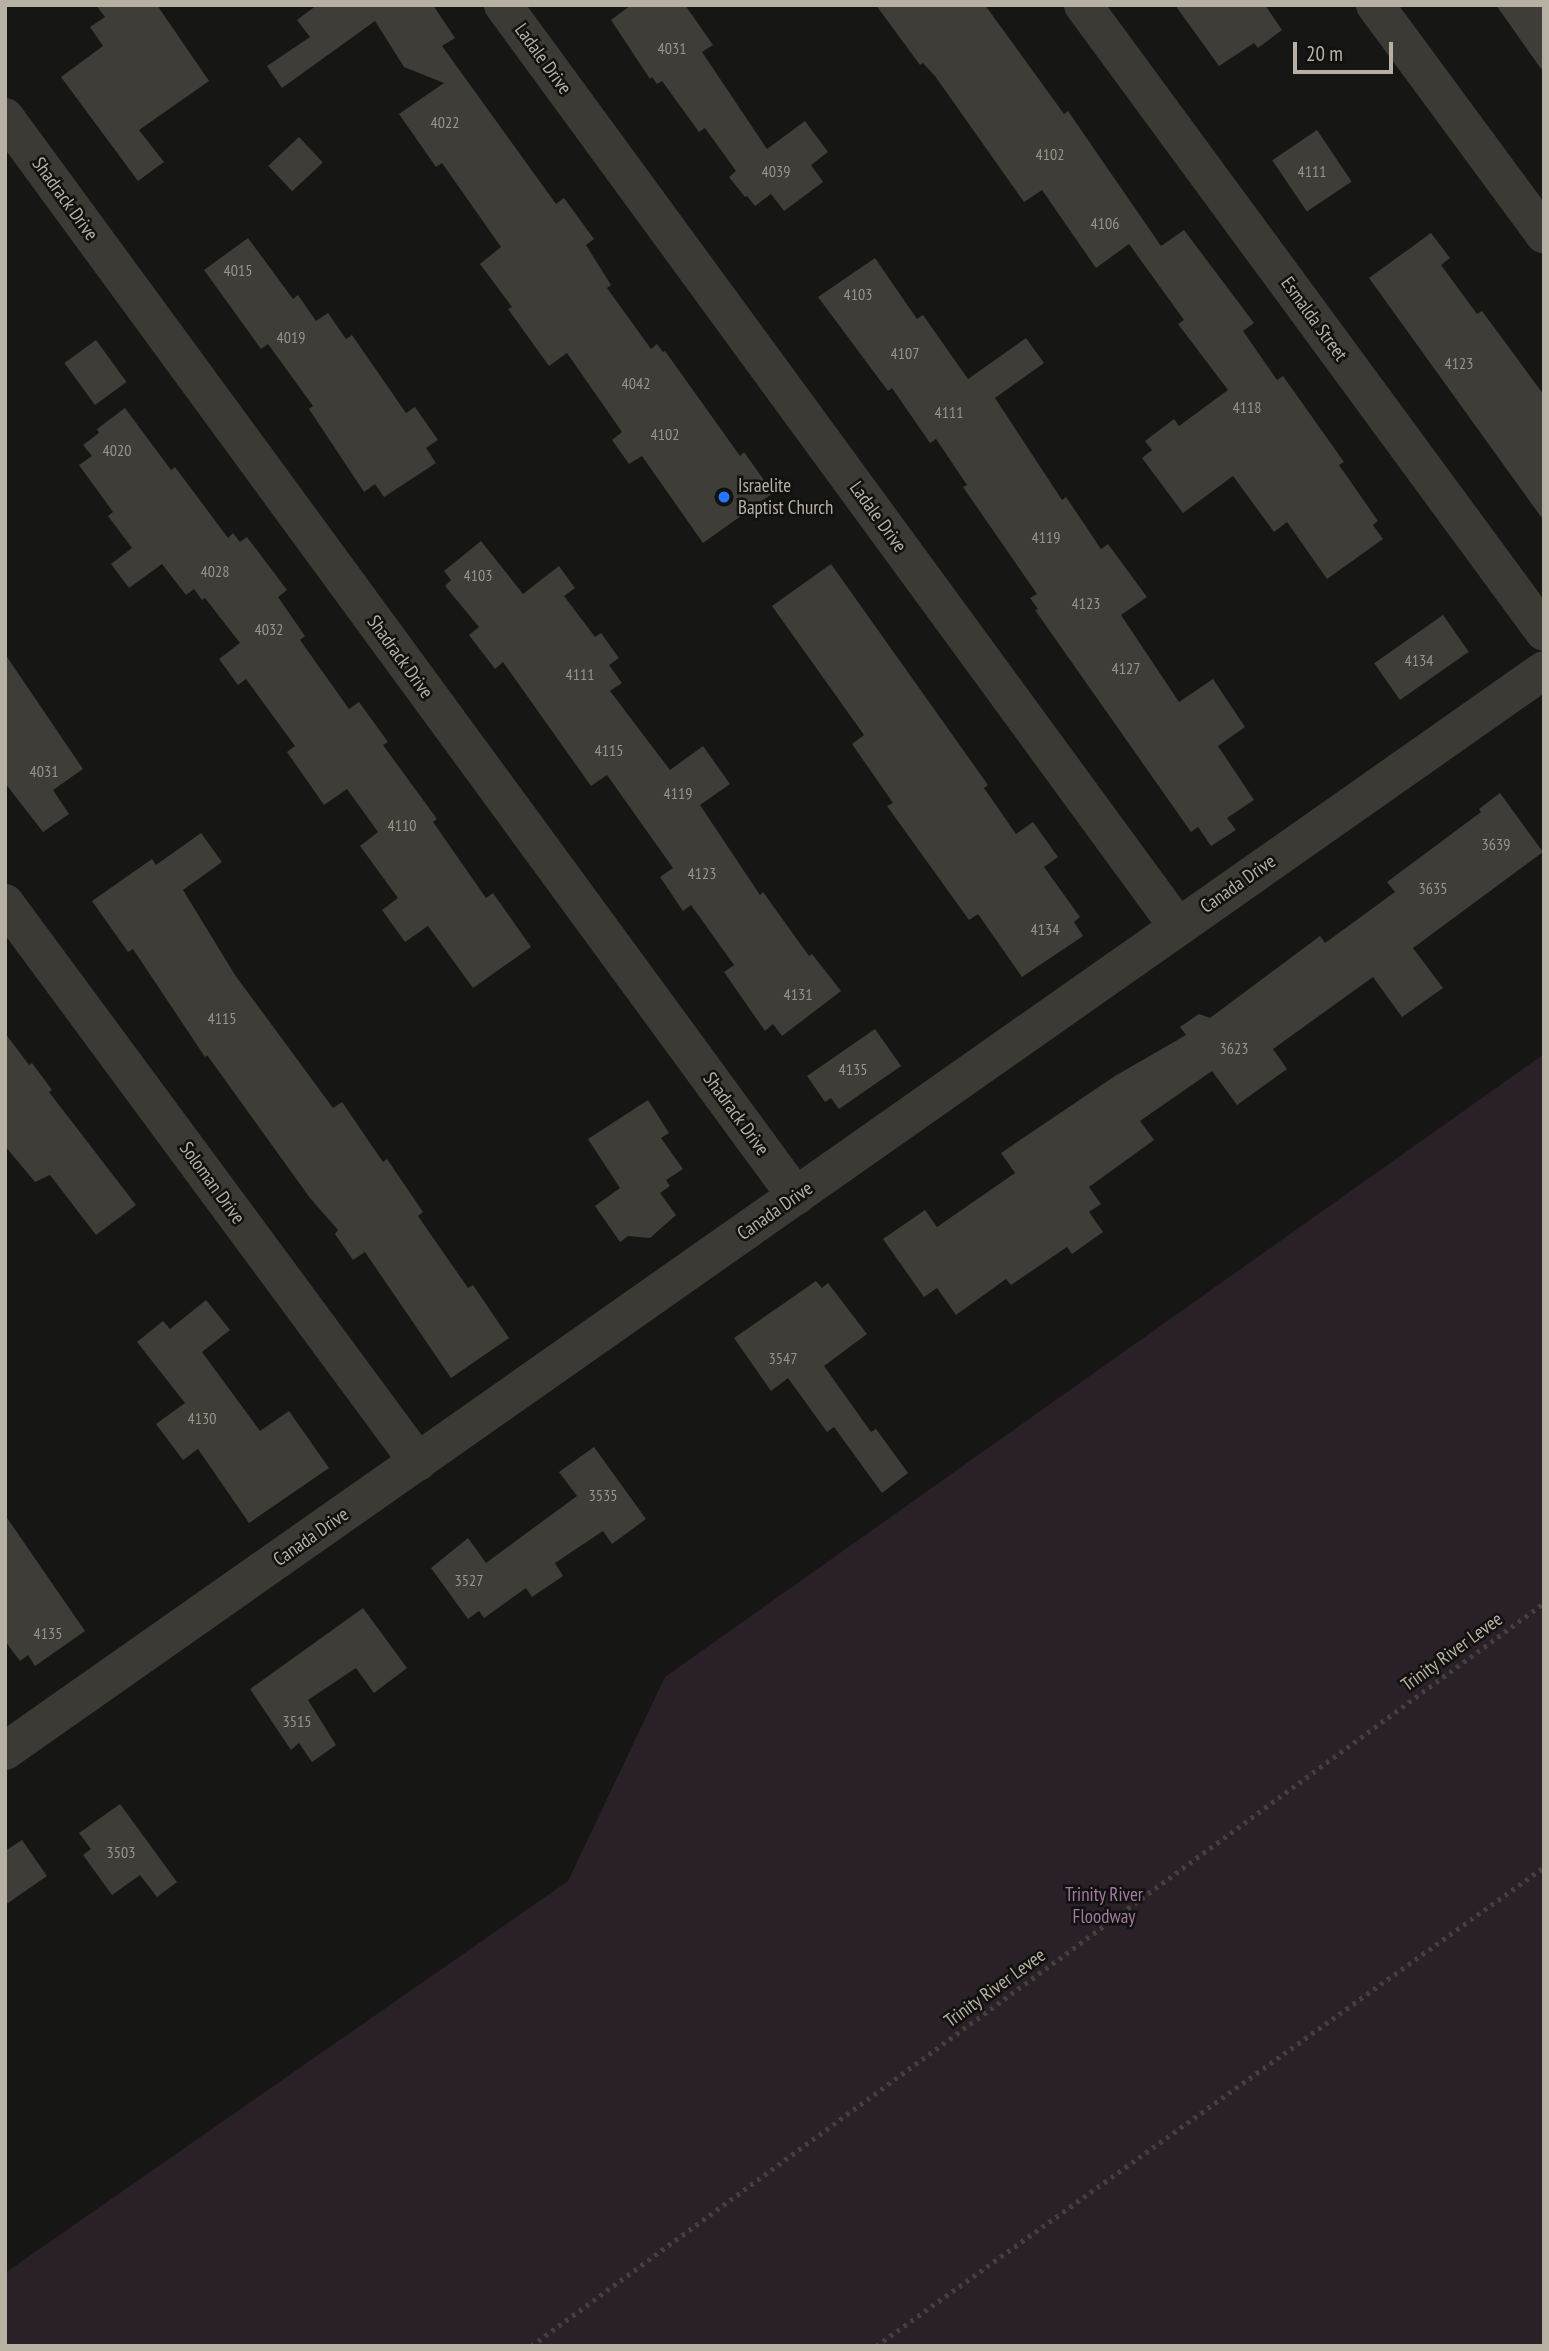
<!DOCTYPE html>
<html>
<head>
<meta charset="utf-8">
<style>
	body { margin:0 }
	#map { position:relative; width:1549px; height:2351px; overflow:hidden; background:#161614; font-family:"PT Sans Narrow",sans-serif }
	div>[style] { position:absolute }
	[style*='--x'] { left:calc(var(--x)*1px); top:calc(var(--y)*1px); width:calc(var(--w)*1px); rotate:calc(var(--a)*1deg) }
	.green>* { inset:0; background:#292028 }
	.building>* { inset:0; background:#3e3d38; transform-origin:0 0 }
	.path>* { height:4.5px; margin-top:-2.25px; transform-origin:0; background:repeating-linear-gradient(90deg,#42403a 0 3.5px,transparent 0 8.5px) }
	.minor>* { height:38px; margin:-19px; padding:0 19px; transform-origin:19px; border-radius:19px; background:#3b3a35 }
	.dots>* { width:19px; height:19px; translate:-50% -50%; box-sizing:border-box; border:4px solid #11110f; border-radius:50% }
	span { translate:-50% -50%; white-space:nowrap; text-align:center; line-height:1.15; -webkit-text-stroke:5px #11110f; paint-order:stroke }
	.number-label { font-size:16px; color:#999489 }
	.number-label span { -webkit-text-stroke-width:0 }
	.street-label { font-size:19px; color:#b7b1a4 }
	.poi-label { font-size:19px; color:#b7b1a4 }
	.left { translate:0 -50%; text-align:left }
	.park-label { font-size:19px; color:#a47aa3 }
	.frame { position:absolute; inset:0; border:7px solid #b7b1a4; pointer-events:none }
	.scale { position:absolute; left:1293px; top:42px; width:100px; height:32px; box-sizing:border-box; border:4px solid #b7b1a4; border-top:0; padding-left:9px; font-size:21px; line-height:24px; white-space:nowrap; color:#b7b1a4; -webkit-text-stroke:5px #11110f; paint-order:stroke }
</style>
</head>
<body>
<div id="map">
	<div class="green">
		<i style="clip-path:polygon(1544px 1054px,1544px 2346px,5px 2346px,5px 2273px,568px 1881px,665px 1677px)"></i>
	</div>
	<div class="building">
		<i style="clip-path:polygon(96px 5px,157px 5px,209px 81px,139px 130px,164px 162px,138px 181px,61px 77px,103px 46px,90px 27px,105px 17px)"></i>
		<i style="clip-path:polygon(317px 5px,433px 5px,455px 38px,442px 46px,556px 204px,564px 198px,594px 239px,586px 245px,611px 285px,607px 288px,651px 349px,657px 344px,663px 352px,665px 351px,740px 456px,744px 452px,773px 493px,703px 543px,642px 456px,629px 464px,612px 440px,622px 432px,567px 353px,549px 366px,508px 309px,512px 307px,480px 264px,501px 247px,442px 163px,436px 167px,399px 114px,444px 83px,404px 67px,375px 21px,282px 88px,267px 66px,310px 37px,297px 20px)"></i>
		<i style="clip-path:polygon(631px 5px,685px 5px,713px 45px,702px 52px,767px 149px,805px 121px,828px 152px,811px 165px,823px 182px,784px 211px,771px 194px,755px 206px,747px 196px,745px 197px,729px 177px,736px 171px,705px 128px,699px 132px,662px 81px,657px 84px,652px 77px,650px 79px,611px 20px)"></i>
		<i style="clip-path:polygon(876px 5px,985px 5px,1064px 114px,1068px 111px,1161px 246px,1184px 230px,1254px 323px,1243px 331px,1277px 380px,1283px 376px,1344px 462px,1339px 465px,1378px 521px,1373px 525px,1383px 539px,1327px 579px,1287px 522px,1274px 532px,1233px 476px,1183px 513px,1142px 458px,1152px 450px,1145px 441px,1174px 419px,1179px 426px,1228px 390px,1178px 324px,1184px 320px,1129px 244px,1096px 268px,1042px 190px,1024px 202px,935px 76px,923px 63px,920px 65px)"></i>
		<i style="clip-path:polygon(1175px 5px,1265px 5px,1282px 30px,1258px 48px,1254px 43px,1219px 66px)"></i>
		<i style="clip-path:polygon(1496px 5px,1544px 5px,1544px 73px)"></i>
		<i style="left:1317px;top:130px;width:62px;height:54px;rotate:56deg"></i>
		<i style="left:299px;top:137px;width:35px;height:42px;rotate:47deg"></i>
		<i style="clip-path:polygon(1431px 233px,1450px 258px,1441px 265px,1477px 314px,1482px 311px,1544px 395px,1544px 521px,1369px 278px)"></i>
		<i style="clip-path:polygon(248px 238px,293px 299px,298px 295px,316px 321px,328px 313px,346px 339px,352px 335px,406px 413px,415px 407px,438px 440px,426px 448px,436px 463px,384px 497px,375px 484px,364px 492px,309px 409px,313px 406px,268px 344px,261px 349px,204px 270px)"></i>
		<i style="clip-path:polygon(875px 258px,917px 319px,923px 315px,968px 379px,1026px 338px,1044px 363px,995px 398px,1062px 500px,1066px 497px,1101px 549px,1108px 544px,1147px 597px,1121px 615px,1179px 702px,1213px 679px,1245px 727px,1218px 746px,1254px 800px,1227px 818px,1236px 830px,1211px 846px,1198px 827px,1191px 832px,1035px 610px,1038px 609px,1030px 598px,1037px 594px,963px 487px,967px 485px,936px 439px,930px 443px,892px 388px,888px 391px,818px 297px)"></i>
		<i style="left:96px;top:340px;width:52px;height:39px;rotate:54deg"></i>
		<i style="clip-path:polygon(125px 408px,171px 470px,175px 467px,228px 538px,233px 533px,240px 542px,247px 537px,287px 590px,278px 597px,305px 636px,300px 640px,349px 709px,359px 702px,388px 742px,383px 745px,437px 819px,433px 822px,486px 898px,493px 893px,531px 947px,473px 988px,428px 926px,405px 942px,382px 910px,398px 898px,360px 846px,378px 832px,347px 789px,324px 805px,287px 752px,295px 746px,246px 679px,238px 685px,219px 659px,240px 643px,205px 598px,202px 600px,194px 589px,186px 595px,162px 564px,129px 588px,111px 564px,132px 548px,108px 516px,113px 512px,79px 465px,92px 456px,83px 445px,99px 433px,97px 429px)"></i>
		<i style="clip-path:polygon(481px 541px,523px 594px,559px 566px,575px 588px,564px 596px,595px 637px,601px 633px,619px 658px,609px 665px,622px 683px,610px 691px,670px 770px,703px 746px,730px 784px,700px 805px,760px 895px,763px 892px,809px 956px,812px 954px,841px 991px,782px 1036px,773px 1024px,765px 1031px,724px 972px,734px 965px,691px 905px,683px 911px,660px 877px,673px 868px,607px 775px,591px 786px,503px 662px,495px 669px,469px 635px,479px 627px,445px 586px,451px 580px,444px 571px)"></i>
		<i style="clip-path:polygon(831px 564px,988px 785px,984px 788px,1016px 834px,1033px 822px,1058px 857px,1044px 867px,1080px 917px,1074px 922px,1083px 936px,1022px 977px,978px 914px,969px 920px,887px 806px,893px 803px,852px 744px,864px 735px,772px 606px)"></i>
		<i style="left:1443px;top:615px;width:45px;height:84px;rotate:55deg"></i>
		<i style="clip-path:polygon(5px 654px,83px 769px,53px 790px,69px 814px,43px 832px,5px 783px)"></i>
		<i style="clip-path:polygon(1500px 793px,1543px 852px,1413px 948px,1443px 988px,1402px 1017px,1373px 977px,1273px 1049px,1287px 1069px,1237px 1105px,1212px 1071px,1140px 1121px,1154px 1140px,1089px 1187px,1101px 1204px,1089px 1212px,1103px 1232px,1072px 1254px,1067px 1247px,1011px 1285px,1006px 1279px,956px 1315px,937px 1288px,924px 1297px,883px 1239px,925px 1210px,937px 1227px,1015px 1173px,1001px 1153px,1115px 1076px,1186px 1035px,1180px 1027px,1199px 1014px,1210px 1018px,1320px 936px,1325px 943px,1395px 892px,1387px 882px,1481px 812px,1479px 809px)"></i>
		<i style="clip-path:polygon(201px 833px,222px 862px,183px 890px,235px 975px,333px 1108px,342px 1102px,383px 1162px,387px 1159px,423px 1212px,418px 1216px,468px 1288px,473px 1285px,509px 1338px,451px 1378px,365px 1252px,353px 1260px,335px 1234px,338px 1230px,310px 1198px,207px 1055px,205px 1057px,133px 949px,128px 952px,92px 901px,152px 859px,156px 865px)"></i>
		<i style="clip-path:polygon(875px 1029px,901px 1066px,839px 1109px,831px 1098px,825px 1102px,807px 1076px)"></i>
		<i style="clip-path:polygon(5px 1033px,29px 1065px,32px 1063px,52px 1090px,49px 1092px,136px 1205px,96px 1235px,50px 1175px,35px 1182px,5px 1146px)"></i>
		<i style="clip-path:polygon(648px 1100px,669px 1133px,661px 1138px,683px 1169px,666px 1180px,670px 1186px,660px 1193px,676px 1215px,650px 1238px,628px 1236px,620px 1242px,595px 1206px,620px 1188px,588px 1139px)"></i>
		<i style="clip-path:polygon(816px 1281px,822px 1288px,828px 1283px,867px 1334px,824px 1366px,871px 1432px,876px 1429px,908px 1473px,882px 1493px,834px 1427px,827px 1432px,788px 1378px,771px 1391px,734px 1338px)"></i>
		<i style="clip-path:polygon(206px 1300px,230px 1330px,202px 1352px,260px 1431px,289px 1411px,329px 1468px,249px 1523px,198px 1449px,183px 1460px,156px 1424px,185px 1403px,137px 1342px,163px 1321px,170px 1329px)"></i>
		<i style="clip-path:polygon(594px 1447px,646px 1519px,612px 1544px,603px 1531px,555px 1563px,563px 1576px,532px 1597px,526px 1588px,484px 1618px,479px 1611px,468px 1619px,431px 1568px,468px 1538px,486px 1563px,577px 1496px,559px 1472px)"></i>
		<i style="clip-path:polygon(5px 1515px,85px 1631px,35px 1666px,28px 1655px,20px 1661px,5px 1641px)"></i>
		<i style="clip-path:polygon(363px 1608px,407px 1668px,374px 1693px,356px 1668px,308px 1700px,336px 1745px,312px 1762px,299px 1743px,291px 1750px,250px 1689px)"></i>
		<i style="clip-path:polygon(120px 1804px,177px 1882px,157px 1897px,140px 1875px,112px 1895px,83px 1855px,91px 1849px,79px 1833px)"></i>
		<i style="clip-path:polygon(22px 1840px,47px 1876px,5px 1905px,5px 1851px)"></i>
	</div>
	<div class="path">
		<i style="--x:531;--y:2346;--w:1256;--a:-36.26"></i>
		<i style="--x:876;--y:2346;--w:822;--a:-35.64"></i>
	</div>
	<div class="minor">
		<i style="--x:503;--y:5;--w:1143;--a:53.79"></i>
		<i style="--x:1083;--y:5;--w:778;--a:53.67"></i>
		<i style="--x:1375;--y:5;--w:285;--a:53.6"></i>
		<i style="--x:5;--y:117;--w:1338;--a:53.76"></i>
		<i style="--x:5;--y:903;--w:695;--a:53.54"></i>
		<i style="--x:5;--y:1751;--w:1881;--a:-35.08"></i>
	</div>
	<div class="dots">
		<i style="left:724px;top:497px;background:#2376ff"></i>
	</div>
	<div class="number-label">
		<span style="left:672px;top:48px">4031</span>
		<span style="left:445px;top:122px">4022</span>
		<span style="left:1050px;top:154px">4102</span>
		<span style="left:776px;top:171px">4039</span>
		<span style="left:1312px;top:171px">4111</span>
		<span style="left:1105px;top:223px">4106</span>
		<span style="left:238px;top:270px">4015</span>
		<span style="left:858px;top:294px">4103</span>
		<span style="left:291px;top:337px">4019</span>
		<span style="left:905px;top:353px">4107</span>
		<span style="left:1459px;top:363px">4123</span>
		<span style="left:636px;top:383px">4042</span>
		<span style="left:1247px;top:407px">4118</span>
		<span style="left:949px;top:412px">4111</span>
		<span style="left:665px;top:434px">4102</span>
		<span style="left:117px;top:450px">4020</span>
		<span style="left:1046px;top:537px">4119</span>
		<span style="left:215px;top:571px">4028</span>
		<span style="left:478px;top:575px">4103</span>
		<span style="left:1086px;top:603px">4123</span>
		<span style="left:269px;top:629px">4032</span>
		<span style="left:1419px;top:660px">4134</span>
		<span style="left:1126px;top:668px">4127</span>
		<span style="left:580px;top:674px">4111</span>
		<span style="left:609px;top:750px">4115</span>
		<span style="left:44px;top:771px">4031</span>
		<span style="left:678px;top:793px">4119</span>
		<span style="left:402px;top:825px">4110</span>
		<span style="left:1496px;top:844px">3639</span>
		<span style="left:702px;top:873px">4123</span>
		<span style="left:1433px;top:888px">3635</span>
		<span style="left:1045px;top:929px">4134</span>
		<span style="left:798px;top:994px">4131</span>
		<span style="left:222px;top:1018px">4115</span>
		<span style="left:1234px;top:1048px">3623</span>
		<span style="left:853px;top:1069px">4135</span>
		<span style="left:783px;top:1358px">3547</span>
		<span style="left:202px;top:1418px">4130</span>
		<span style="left:603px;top:1495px">3535</span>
		<span style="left:469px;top:1580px">3527</span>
		<span style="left:48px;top:1633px">4135</span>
		<span style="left:297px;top:1721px">3515</span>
		<span style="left:121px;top:1852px">3503</span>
	</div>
	<div class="street-label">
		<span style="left:543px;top:59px;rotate:54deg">Ladale Drive</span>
		<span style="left:65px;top:199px;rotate:54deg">Shadrack Drive</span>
		<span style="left:1314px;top:319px;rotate:54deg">Esmalda Street</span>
		<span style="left:878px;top:517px;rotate:54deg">Ladale Drive</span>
		<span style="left:400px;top:657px;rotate:54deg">Shadrack Drive</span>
		<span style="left:1238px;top:884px;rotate:-35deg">Canada Drive</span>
		<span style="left:736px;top:1114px;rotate:54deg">Shadrack Drive</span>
		<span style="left:212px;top:1183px;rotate:54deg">Soloman Drive</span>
		<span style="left:775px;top:1211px;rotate:-35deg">Canada Drive</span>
		<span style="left:311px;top:1537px;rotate:-35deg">Canada Drive</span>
		<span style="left:1452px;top:1652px;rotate:-36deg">Trinity River Levee</span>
		<span style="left:995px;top:1988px;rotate:-36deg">Trinity River Levee</span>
	</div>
	<div class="poi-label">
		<span class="left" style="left:738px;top:497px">Israelite<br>Baptist Church</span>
	</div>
	<div class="park-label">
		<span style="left:1104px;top:1906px">Trinity River<br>Floodway</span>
	</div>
	<div class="frame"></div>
	<div class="scale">20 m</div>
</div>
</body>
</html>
